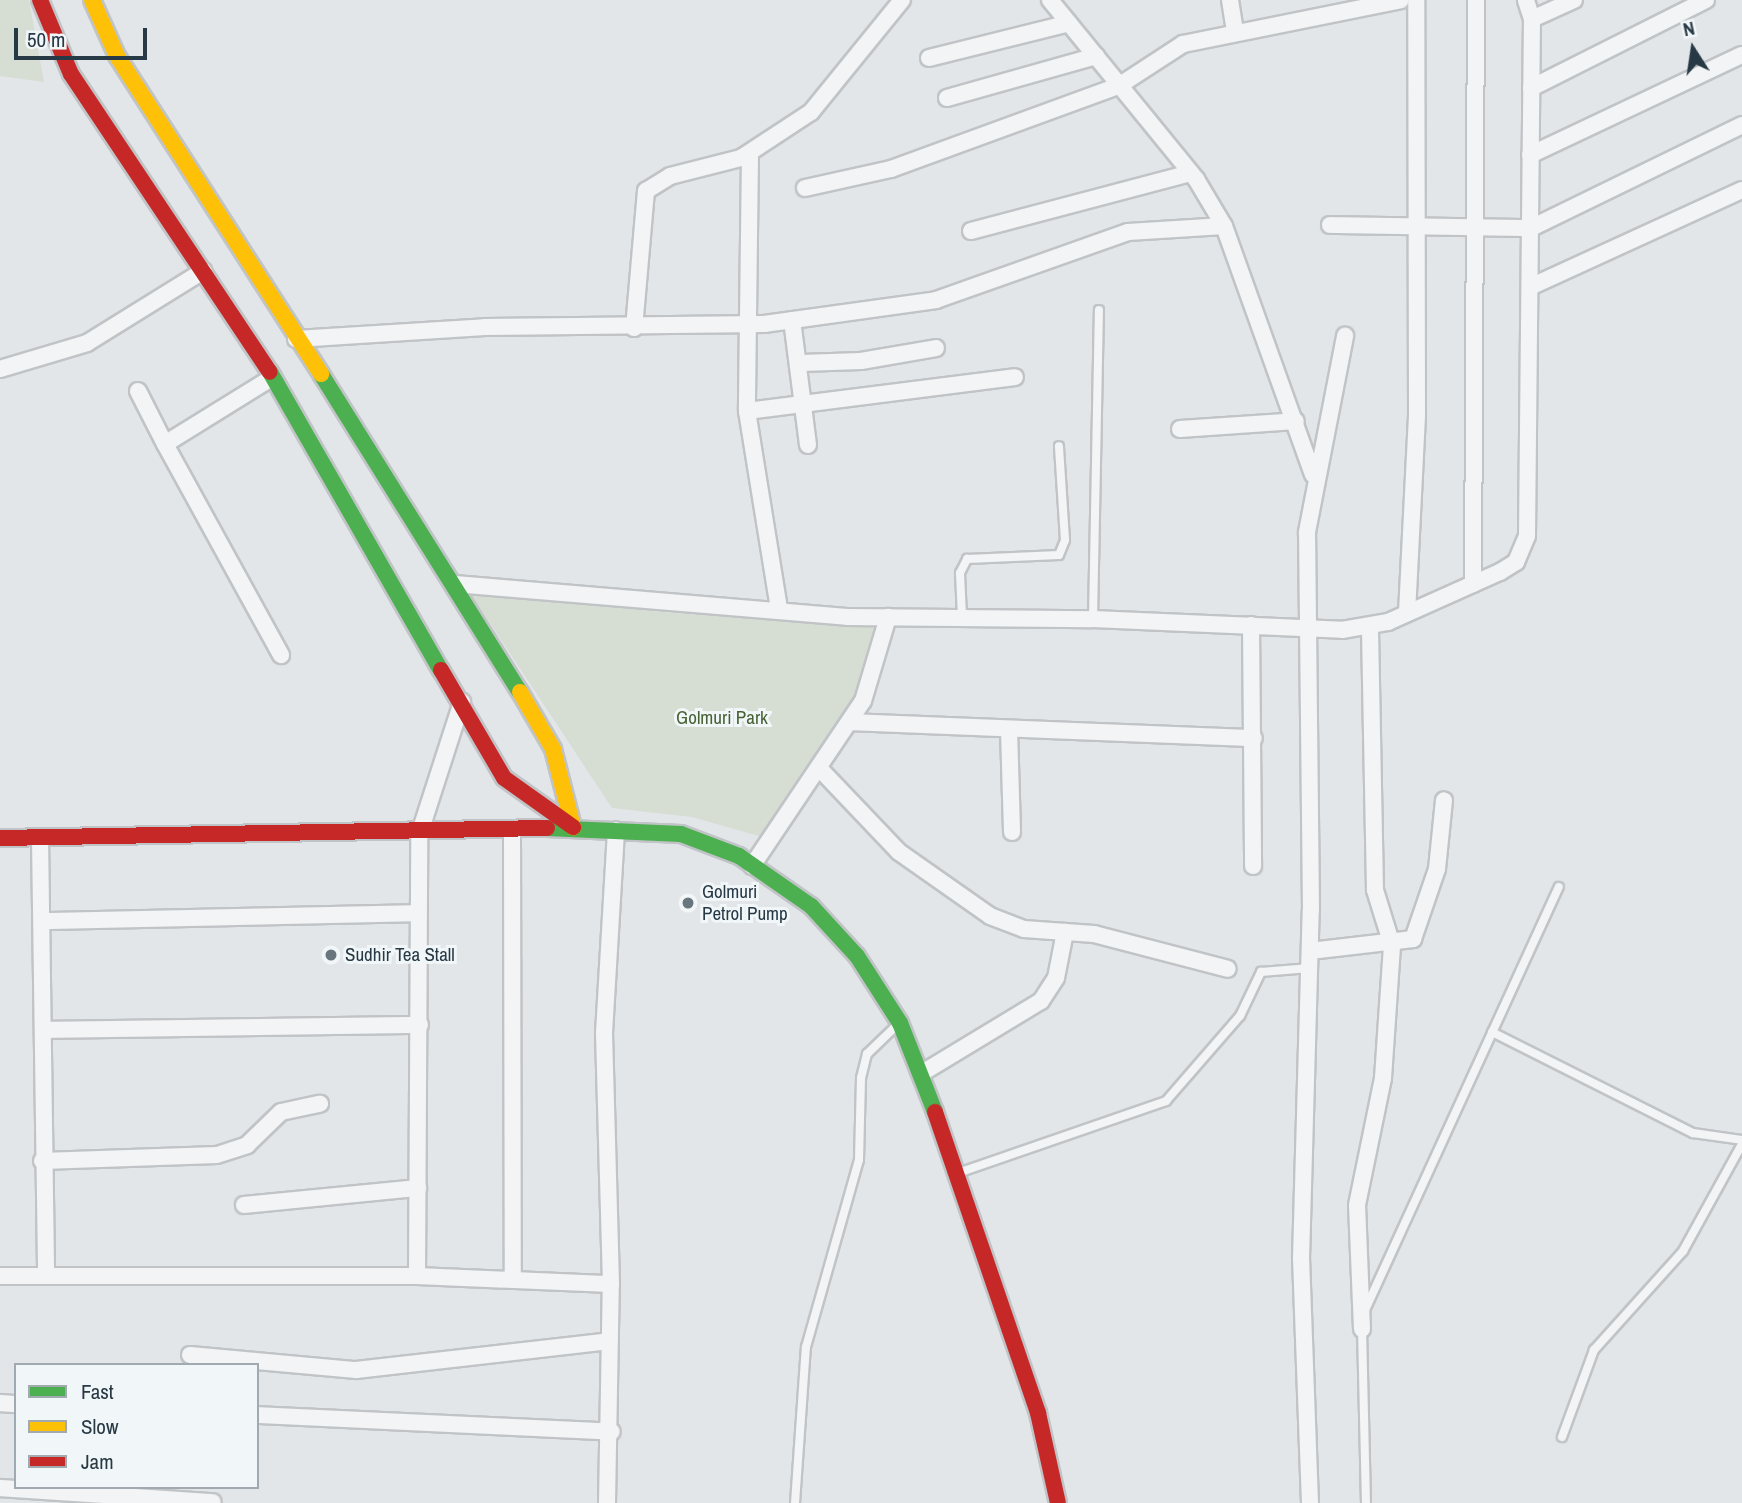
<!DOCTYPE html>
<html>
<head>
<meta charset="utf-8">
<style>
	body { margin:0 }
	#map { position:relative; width:1742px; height:1503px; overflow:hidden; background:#e3e6e9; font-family:"Archivo Narrow",sans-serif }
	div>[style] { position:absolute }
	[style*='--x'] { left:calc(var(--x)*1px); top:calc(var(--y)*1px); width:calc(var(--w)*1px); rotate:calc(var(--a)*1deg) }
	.green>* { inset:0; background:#d6ddd3 }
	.roads { filter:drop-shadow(2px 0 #c1c4c7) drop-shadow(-2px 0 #c1c4c7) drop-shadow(0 2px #c1c4c7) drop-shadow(0 -2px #c1c4c7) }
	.lane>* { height:8px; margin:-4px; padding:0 4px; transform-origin:4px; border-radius:4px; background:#f3f4f5 }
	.street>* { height:16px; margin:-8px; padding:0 8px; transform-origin:8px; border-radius:8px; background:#f3f4f5 }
	.fast>* { height:16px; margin:-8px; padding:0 8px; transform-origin:8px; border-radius:8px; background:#4caf50 }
	.slow>* { height:16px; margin:-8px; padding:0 8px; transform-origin:8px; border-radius:8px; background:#ffc107 }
	.jam>* { height:16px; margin:-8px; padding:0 8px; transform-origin:8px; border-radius:8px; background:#c62828 }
	.dots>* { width:19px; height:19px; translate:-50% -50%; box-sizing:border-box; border:4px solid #f1f6f8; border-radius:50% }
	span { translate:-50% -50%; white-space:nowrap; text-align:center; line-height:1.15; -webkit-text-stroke:6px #f1f6f8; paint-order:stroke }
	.park-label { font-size:19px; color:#476233 }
	.poi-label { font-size:19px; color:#273945 }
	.left { translate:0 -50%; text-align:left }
	.legend { position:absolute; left:14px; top:1363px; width:245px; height:126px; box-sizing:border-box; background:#f1f6f8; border:2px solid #a0aab0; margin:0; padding:9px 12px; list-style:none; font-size:21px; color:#273945 }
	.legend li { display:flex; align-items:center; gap:14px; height:35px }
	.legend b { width:35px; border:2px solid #a0aab0 }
	.north { position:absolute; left:1658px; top:14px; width:70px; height:70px; -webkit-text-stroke:5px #f1f6f8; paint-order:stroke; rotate:348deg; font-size:19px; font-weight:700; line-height:28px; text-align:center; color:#273945 }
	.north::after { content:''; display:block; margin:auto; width:24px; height:32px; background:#273945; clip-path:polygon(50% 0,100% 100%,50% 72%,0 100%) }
	.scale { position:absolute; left:14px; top:28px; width:133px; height:32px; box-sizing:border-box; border:4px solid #273945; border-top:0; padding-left:9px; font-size:21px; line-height:24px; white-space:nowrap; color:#273945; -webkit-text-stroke:5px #f1f6f8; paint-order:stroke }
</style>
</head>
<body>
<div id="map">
	<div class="green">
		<i style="clip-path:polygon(0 0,29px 0,44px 82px,0 76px)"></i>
		<i style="clip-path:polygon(468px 590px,661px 612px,878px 628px,857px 699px,766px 838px,692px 817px,612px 808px)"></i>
	</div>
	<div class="roads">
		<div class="lane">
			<i style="--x:962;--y:616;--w:43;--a:-92.7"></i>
			<i style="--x:960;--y:573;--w:16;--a:-63"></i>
			<i style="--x:967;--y:559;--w:92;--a:-2.5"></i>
			<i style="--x:1059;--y:555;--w:16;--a:-68"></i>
			<i style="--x:1065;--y:540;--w:94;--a:-93.7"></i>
			<i style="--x:1093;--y:619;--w:309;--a:-88.9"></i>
			<i style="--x:1492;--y:1032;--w:225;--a:26.7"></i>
			<i style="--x:1693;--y:1133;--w:49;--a:8.1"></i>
			<i style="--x:961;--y:1172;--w:217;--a:-19.1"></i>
			<i style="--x:1166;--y:1101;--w:113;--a:-49"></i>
			<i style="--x:1240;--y:1016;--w:49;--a:-64.5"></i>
			<i style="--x:1261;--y:972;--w:49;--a:-4.7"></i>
			<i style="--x:1366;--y:1308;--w:463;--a:-65.4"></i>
			<i style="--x:1362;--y:1328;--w:175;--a:88.7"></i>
			<i style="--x:1562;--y:1437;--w:93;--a:-69.8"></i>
			<i style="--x:1594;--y:1350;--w:133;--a:-48"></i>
			<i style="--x:1683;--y:1251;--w:122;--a:-61.1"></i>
			<i style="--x:795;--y:1503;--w:156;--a:-86"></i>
			<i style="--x:806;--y:1347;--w:194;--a:-74.2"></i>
			<i style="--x:859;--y:1160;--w:82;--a:-88.6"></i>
			<i style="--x:861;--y:1078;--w:25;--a:-76"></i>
			<i style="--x:867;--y:1054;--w:42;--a:-44"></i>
		</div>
		<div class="street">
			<i style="--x:1050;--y:0;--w:231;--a:50.8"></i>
			<i style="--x:1196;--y:179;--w:55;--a:59.2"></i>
			<i style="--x:1224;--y:226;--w:264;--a:70.3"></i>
			<i style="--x:1230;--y:0;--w:31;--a:81"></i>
			<i style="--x:1532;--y:19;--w:46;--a:-24.3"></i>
			<i style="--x:929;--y:58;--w:144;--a:-14"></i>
			<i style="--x:1531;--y:88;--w:196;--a:-26.7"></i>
			<i style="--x:947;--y:98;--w:155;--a:-15.7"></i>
			<i style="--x:750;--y:154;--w:257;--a:90.7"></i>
			<i style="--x:747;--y:411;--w:201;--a:80.8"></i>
			<i style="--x:1530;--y:155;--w:234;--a:-25.3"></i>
			<i style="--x:805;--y:188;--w:88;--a:-12.5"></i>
			<i style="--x:891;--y:169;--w:244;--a:-20.1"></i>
			<i style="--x:1120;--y:85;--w:75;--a:-33.1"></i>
			<i style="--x:1183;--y:44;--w:222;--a:-11.4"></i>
			<i style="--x:1330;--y:225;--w:201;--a:0.9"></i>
			<i style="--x:1531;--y:228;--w:235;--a:-26"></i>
			<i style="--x:971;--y:231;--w:227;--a:-14.8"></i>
			<i style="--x:1530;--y:287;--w:233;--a:-24.6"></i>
			<i style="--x:792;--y:320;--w:126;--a:82.7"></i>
			<i style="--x:634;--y:328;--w:138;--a:-85"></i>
			<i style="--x:646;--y:191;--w:28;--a:-32"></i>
			<i style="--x:670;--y:176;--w:73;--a:-14.2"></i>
			<i style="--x:741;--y:158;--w:84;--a:-33.3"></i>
			<i style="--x:811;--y:112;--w:144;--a:-50.9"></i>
			<i style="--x:296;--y:339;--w:189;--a:-3.6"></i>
			<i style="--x:485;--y:327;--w:279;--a:-0.6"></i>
			<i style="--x:764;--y:324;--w:174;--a:-7.9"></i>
			<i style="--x:936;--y:300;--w:204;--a:-19.5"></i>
			<i style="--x:1128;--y:232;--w:96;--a:-3.6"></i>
			<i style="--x:801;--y:363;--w:60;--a:-1.9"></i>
			<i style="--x:861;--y:361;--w:76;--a:-9.8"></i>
			<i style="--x:0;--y:369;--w:91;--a:-16.6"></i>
			<i style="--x:87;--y:343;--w:137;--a:-31.8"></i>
			<i style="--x:273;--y:377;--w:127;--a:148.2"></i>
			<i style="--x:165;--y:444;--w:241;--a:61.2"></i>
			<i style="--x:138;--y:391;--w:59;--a:63"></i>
			<i style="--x:747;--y:411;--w:270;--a:-7.2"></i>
			<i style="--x:1180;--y:429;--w:116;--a:-3.9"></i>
			<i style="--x:455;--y:584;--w:393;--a:4.8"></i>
			<i style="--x:847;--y:617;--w:246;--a:0.5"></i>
			<i style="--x:1093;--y:619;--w:249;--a:2.5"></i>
			<i style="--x:1342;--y:630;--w:47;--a:-9.9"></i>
			<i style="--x:1388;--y:622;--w:123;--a:-24.1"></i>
			<i style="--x:1500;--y:572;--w:19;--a:-32"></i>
			<i style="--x:1516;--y:562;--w:28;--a:-67"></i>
			<i style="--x:1527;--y:536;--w:517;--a:-89.45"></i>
			<i style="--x:1532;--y:19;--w:20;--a:-108"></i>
			<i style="--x:1473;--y:584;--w:584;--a:-89.71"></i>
			<i style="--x:1407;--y:613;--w:198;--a:-87.1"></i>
			<i style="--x:1417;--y:415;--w:415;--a:-90.1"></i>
			<i style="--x:1251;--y:625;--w:241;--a:89.5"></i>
			<i style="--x:850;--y:722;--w:404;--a:2.3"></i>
			<i style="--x:1009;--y:730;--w:102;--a:88.3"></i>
			<i style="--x:819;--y:768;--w:116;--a:46.4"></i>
			<i style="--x:899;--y:852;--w:111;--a:35.1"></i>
			<i style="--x:990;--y:916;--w:36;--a:21"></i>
			<i style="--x:1024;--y:929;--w:70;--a:4.1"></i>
			<i style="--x:1094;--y:934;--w:138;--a:14.6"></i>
			<i style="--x:512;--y:830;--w:450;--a:89.9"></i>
			<i style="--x:40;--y:837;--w:436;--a:89.2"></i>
			<i style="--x:752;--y:866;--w:199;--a:-56.1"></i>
			<i style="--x:863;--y:701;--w:88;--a:-73.4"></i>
			<i style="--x:46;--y:921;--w:370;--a:-1.2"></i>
			<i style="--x:1310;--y:951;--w:104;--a:-6.6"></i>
			<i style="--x:1413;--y:939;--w:74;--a:-71.1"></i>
			<i style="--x:1437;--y:869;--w:69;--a:-84.2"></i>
			<i style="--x:46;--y:1030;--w:374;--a:-0.8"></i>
			<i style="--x:922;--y:1073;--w:139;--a:-31.2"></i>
			<i style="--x:1041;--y:1001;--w:27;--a:-57"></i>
			<i style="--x:1056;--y:978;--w:47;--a:-78.9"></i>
			<i style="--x:42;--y:1161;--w:175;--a:-2"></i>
			<i style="--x:217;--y:1155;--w:32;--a:-18"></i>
			<i style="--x:247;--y:1145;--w:47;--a:-44.1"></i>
			<i style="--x:281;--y:1112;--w:40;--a:-12"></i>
			<i style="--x:244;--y:1205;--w:175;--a:-5.6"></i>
			<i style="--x:0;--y:1276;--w:417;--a:0"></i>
			<i style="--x:417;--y:1276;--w:194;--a:2.4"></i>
			<i style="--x:417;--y:1276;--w:441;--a:-89.7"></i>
			<i style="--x:419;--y:835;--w:140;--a:-72.1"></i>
			<i style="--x:1362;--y:1329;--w:124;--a:-92.3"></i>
			<i style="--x:1357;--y:1205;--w:130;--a:-78.4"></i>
			<i style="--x:1383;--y:1078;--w:133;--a:-86.1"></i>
			<i style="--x:1392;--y:945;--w:58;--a:-107.2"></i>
			<i style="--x:1375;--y:890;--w:262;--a:-91.1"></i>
			<i style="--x:190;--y:1355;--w:167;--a:5.2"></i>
			<i style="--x:356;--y:1370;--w:255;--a:-6.5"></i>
			<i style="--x:0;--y:1403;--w:16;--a:4"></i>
			<i style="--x:257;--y:1415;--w:355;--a:2.7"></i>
			<i style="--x:0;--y:1488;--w:213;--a:3.8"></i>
			<i style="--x:607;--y:1503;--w:219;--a:-89"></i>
			<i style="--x:611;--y:1284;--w:251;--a:-91.6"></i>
			<i style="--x:604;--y:1033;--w:203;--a:-86.6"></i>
			<i style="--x:1310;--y:1503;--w:244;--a:-92.1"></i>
			<i style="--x:1301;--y:1259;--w:349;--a:-88.4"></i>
			<i style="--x:1311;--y:910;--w:378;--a:-90.6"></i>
			<i style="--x:1307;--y:532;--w:200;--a:-79"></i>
		</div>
		<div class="fast">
			<i style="--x:270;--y:372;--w:344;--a:60.2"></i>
			<i style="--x:321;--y:374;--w:375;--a:58"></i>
			<i style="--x:547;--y:828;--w:134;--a:2.6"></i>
			<i style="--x:681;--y:834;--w:62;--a:20.8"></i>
			<i style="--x:739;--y:856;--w:88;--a:34.8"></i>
			<i style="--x:811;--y:906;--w:68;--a:47.4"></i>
			<i style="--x:857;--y:956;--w:80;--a:57.3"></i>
			<i style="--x:900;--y:1023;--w:96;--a:68.5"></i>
		</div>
		<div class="slow">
			<i style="--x:92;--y:0;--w:61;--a:65.9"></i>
			<i style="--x:117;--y:56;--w:378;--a:57.3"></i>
			<i style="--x:520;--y:692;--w:66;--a:59.9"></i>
			<i style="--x:553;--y:749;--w:81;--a:75.6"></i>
		</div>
		<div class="jam">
			<i style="--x:40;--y:0;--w:80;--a:67.3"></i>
			<i style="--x:71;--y:74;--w:358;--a:56.3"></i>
			<i style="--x:441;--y:670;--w:125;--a:59.7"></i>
			<i style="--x:504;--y:778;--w:85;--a:35.4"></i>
			<i style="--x:0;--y:838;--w:547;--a:-1.05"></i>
			<i style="--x:935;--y:1112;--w:318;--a:71.1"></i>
			<i style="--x:1038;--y:1413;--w:92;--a:77.5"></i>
		</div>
	</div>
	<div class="dots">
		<i style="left:688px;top:903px;background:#69767e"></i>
		<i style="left:331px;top:955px;background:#69767e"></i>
	</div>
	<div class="park-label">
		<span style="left:722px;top:718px">Golmuri Park</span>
	</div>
	<div class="poi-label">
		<span class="left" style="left:702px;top:903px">Golmuri<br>Petrol Pump</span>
		<span class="left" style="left:345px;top:955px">Sudhir Tea Stall</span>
	</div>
	<ul class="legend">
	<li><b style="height:9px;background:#4caf50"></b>Fast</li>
	<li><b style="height:9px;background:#ffc107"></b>Slow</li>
	<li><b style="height:9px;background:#c62828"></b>Jam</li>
	</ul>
	<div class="north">N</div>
	<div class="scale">50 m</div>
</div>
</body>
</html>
